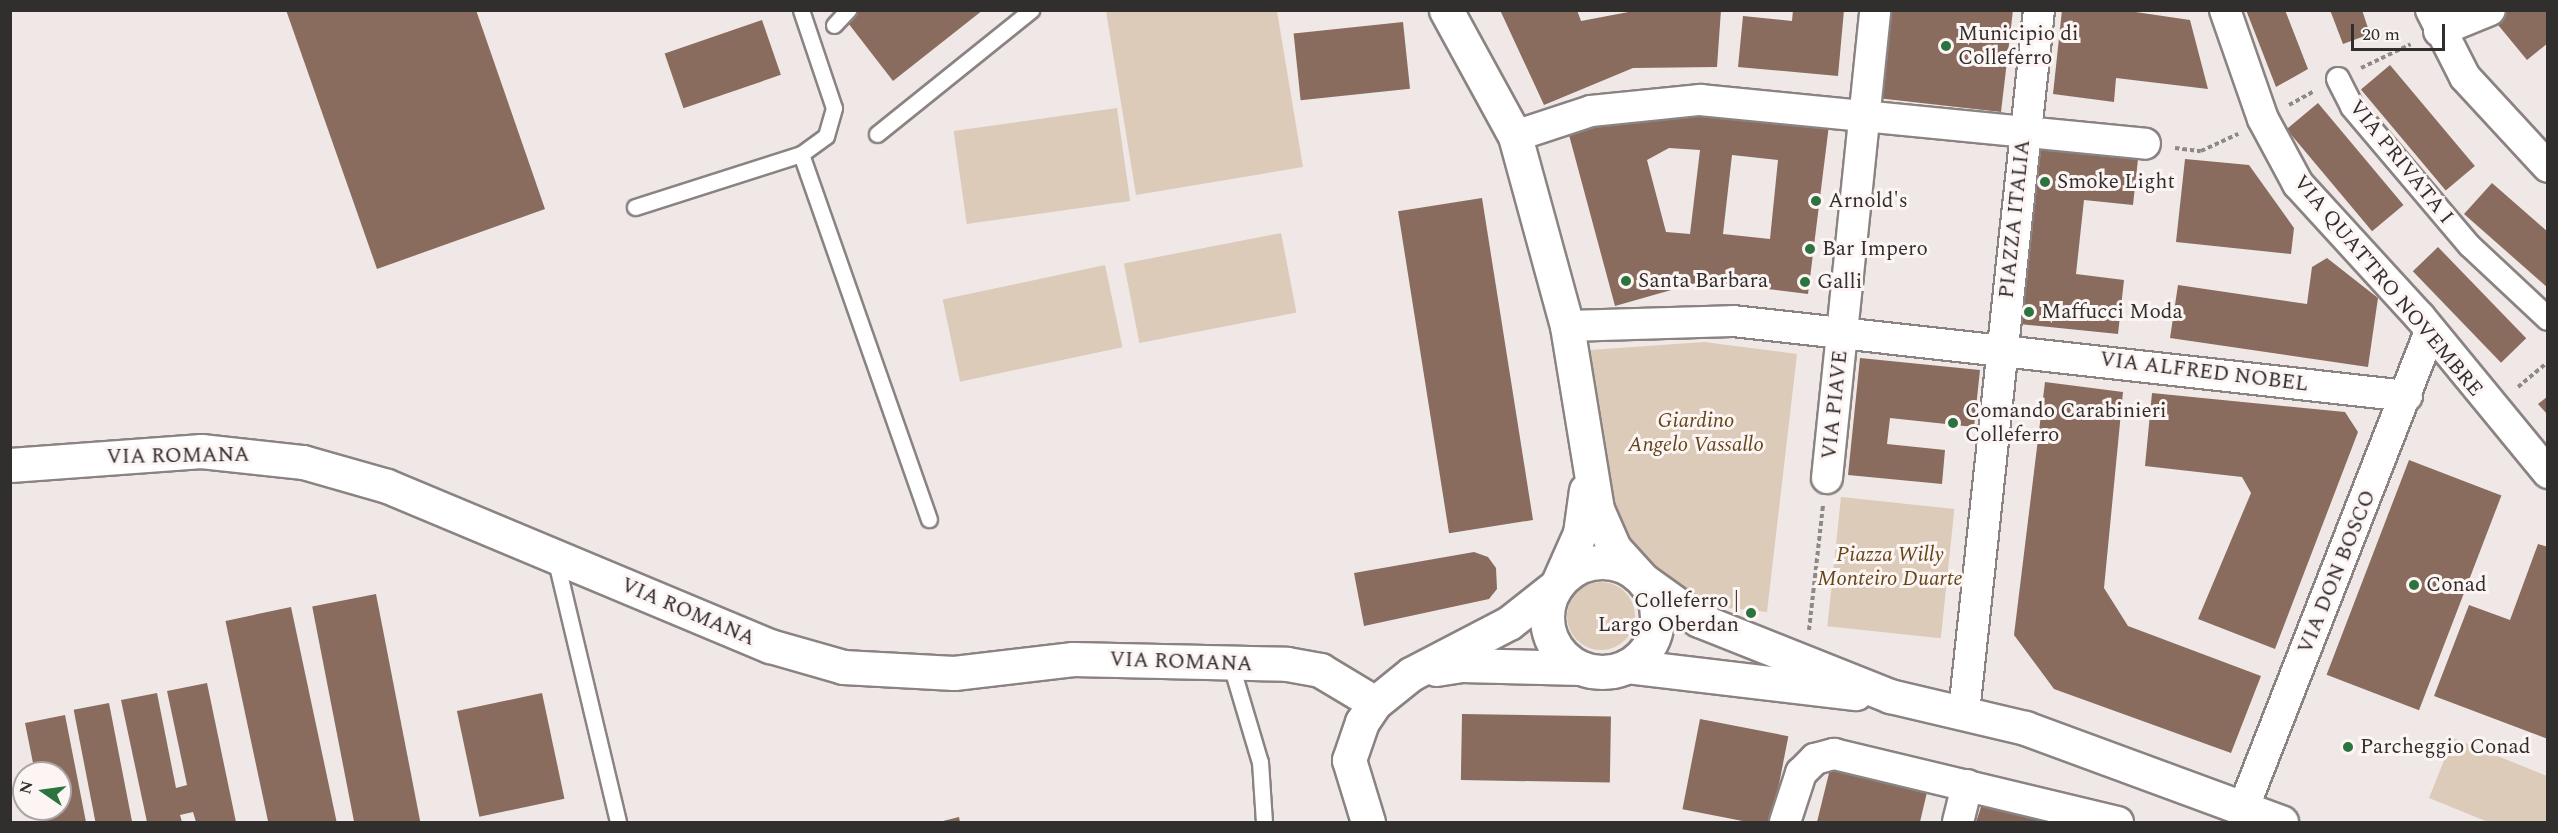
<!DOCTYPE html>
<html>
<head>
<meta charset="utf-8">
<style>
	body { margin:0 }
	#map { position:relative; width:2558px; height:833px; overflow:hidden; background:#f0e8e7; font-family:Spectral,serif }
	div>[style] { position:absolute }
	[style*='--x'] { left:calc(var(--x)*1px); top:calc(var(--y)*1px); width:calc(var(--w)*1px); rotate:calc(var(--a)*1deg) }
	.green>* { inset:0; background:#dbcbb8; transform-origin:0 0 }
	.round { border-radius:50% }
	.building>* { inset:0; background:#896c5d; transform-origin:0 0 }
	.path>* { height:4px; margin-top:-2px; transform-origin:0; background:repeating-linear-gradient(90deg,#8e8988 0 4.5px,transparent 0 7.5px) }
	.roads { filter:drop-shadow(2px 0 #8a8382) drop-shadow(-2px 0 #8a8382) drop-shadow(0 2px #8a8382) drop-shadow(0 -2px #8a8382) }
	.service>* { height:15px; margin:-7.5px; padding:0 7.5px; transform-origin:7.5px; border-radius:7.5px; background:#fff }
	.pedestrian>* { height:22px; margin:-11px; padding:0 11px; transform-origin:11px; border-radius:11px; background:#fff }
	.minor>* { height:30px; margin:-15px; padding:0 15px; transform-origin:15px; border-radius:15px; background:#fff }
	.tertiary>* { height:33px; margin:-16.5px; padding:0 16.5px; transform-origin:16.5px; border-radius:16.5px; background:#fff }
	.secondary>* { height:33px; margin:-16.5px; padding:0 16.5px; transform-origin:16.5px; border-radius:16.5px; background:#fff }
	.secondary>.ring { margin:-16.5px; padding:0; box-sizing:content-box; background:none; border:33px solid #fff; border-radius:50% }
	.dots>* { width:16px; height:16px; translate:-50% -50%; box-sizing:border-box; border:3px solid #fdf5f4; border-radius:50% }
	span { translate:-50% -50%; white-space:nowrap; text-align:center; line-height:1.15; -webkit-text-stroke:6px #fdf5f4; paint-order:stroke }
	.poi-label { font-size:21px; color:#312e2e }
	.left { translate:0 -50%; text-align:left }
	.right { translate:-100% -50%; text-align:right }
	.street-label { font-size:21px; color:#312e2e }
	.park-label { font-size:21px; color:#634518; font-style:italic }
	.frame { position:absolute; inset:0; border:12px solid #312e2e; pointer-events:none }
	.north { position:absolute; left:12px; top:761px; width:60px; height:60px; box-sizing:border-box; background:#fdf5f4; border:2px solid #aba5a5; border-radius:50%; rotate:283deg; font-size:16px; font-weight:700; line-height:24px; text-align:center; color:#312e2e }
	.north::after { content:''; display:block; margin:auto; width:21px; height:27px; background:#2b733f; clip-path:polygon(50% 0,100% 100%,50% 72%,0 100%) }
	.scale { position:absolute; left:2351px; top:24px; width:94px; height:27px; box-sizing:border-box; border:3px solid #312e2e; border-top:0; padding-left:8px; font-size:18px; line-height:21px; white-space:nowrap; color:#312e2e; -webkit-text-stroke:4px #fdf5f4; paint-order:stroke }
</style>
</head>
<body>
<div id="map">
	<div class="green">
		<i style="clip-path:polygon(1106px 11px,1277px 11px,1303px 167px,1136px 195px)"></i>
		<i style="left:1117px;top:108px;width:94px;height:165px;rotate:82deg"></i>
		<i style="left:1281px;top:233px;width:81px;height:160px;rotate:79deg"></i>
		<i style="left:1105px;top:265px;width:84px;height:166px;rotate:78deg"></i>
		<i style="clip-path:polygon(1704px 342px,1797px 354px,1767px 612px,1709px 606px,1664px 575px,1627px 538px,1616px 513px,1590px 350px)"></i>
		<i style="left:1841px;top:497px;width:114px;height:130px;rotate:6deg"></i>
		<i class="round" style="left:1567px;top:582px;width:68px;height:68px"></i>
		<i style="clip-path:polygon(2453px 738px,2547px 776px,2547px 822px,2488px 822px,2429px 798px)"></i>
	</div>
	<div class="building">
		<i style="clip-path:polygon(286px 10px,476px 10px,545px 209px,377px 269px)"></i>
		<i style="clip-path:polygon(856px 10px,983px 10px,893px 81px,845px 19px)"></i>
		<i style="clip-path:polygon(1500px 10px,1577px 10px,1581px 21px,1639px 10px,1721px 10px,1717px 67px,1633px 68px,1544px 105px)"></i>
		<i style="clip-path:polygon(1793px 10px,1844px 10px,1838px 76px,1738px 67px,1743px 16px,1792px 21px)"></i>
		<i style="clip-path:polygon(1887px 10px,2013px 10px,2001px 112px,1877px 98px)"></i>
		<i style="clip-path:polygon(2062px 10px,2122px 10px,2190px 20px,2208px 89px,2116px 78px,2114px 102px,2053px 94px)"></i>
		<i style="clip-path:polygon(2246px 10px,2285px 10px,2308px 69px,2276px 87px)"></i>
		<i style="clip-path:polygon(2330px 10px,2362px 10px,2370px 34px,2343px 44px)"></i>
		<i style="clip-path:polygon(2505px 10px,2548px 10px,2548px 43px,2527px 60px,2494px 20px)"></i>
		<i style="left:762px;top:20px;width:58px;height:103px;rotate:71deg"></i>
		<i style="left:1403px;top:22px;width:67px;height:110px;rotate:84deg"></i>
		<i style="left:2390px;top:65px;width:132px;height:38px;rotate:50deg"></i>
		<i style="left:2318px;top:103px;width:133px;height:41px;rotate:50deg"></i>
		<i style="clip-path:polygon(evenodd,1674px 106px,1829px 125px,1808px 294px,1703px 281px,1615px 306px,1569px 135px,1674px 106px,1669px 148px,1700px 150px,1690px 234px,1666px 232px,1647px 160px,1669px 148px,1674px 106px,1732px 155px,1778px 160px,1770px 239px,1723px 234px,1732px 155px)"></i>
		<i style="clip-path:polygon(2040px 139px,2139px 150px,2133px 205px,2084px 200px,2076px 274px,2124px 280px,2118px 334px,2019px 324px)"></i>
		<i style="clip-path:polygon(2185px 159px,2249px 165px,2294px 228px,2291px 254px,2176px 242px)"></i>
		<i style="clip-path:polygon(2492px 183px,2548px 232px,2548px 288px,2464px 214px)"></i>
		<i style="left:1482px;top:198px;width:326px;height:85px;rotate:81deg"></i>
		<i style="left:2438px;top:247px;width:127px;height:35px;rotate:46deg"></i>
		<i style="clip-path:polygon(2327px 258px,2378px 298px,2368px 367px,2170px 338px,2178px 285px,2307px 304px,2312px 267px)"></i>
		<i style="clip-path:polygon(1860px 358px,1980px 370px,1974px 427px,1890px 418px,1887px 444px,1945px 450px,1942px 484px,1848px 475px)"></i>
		<i style="clip-path:polygon(2045px 382px,2123px 392px,2104px 588px,2128px 626px,2261px 676px,2231px 753px,2054px 689px,2014px 635px)"></i>
		<i style="clip-path:polygon(2152px 393px,2345px 412px,2358px 432px,2275px 649px,2198px 619px,2251px 493px,2242px 477px,2145px 466px)"></i>
		<i style="clip-path:polygon(2548px 396px,2548px 415px,2538px 404px)"></i>
		<i style="left:2409px;top:460px;width:99px;height:230px;rotate:21deg"></i>
		<i style="clip-path:polygon(2538px 544px,2548px 547px,2548px 739px,2434px 696px,2469px 605px,2510px 620px)"></i>
		<i style="clip-path:polygon(1474px 552px,1488px 557px,1496px 568px,1497px 589px,1489px 599px,1364px 626px,1354px 573px)"></i>
		<i style="left:376px;top:594px;width:233px;height:65px;rotate:79deg"></i>
		<i style="left:291px;top:607px;width:220px;height:67px;rotate:78deg"></i>
		<i style="clip-path:polygon(207px 683px,236px 822px,196px 822px,193px 812px,180px 815px,182px 822px,147px 822px,121px 700px,157px 693px,176px 788px,187px 785px,167px 691px)"></i>
		<i style="left:542px;top:693px;width:108px;height:87px;rotate:78deg"></i>
		<i style="left:109px;top:703px;width:121px;height:36px;rotate:79deg"></i>
		<i style="left:1462px;top:714px;width:149px;height:66px;rotate:1deg"></i>
		<i style="clip-path:polygon(65px 715px,86px 822px,45px 822px,42px 809px,60px 809px,60px 773px,35px 773px,25px 723px)"></i>
		<i style="left:1700px;top:719px;width:90px;height:92px;rotate:11deg"></i>
		<i style="clip-path:polygon(1831px 765px,1928px 788px,1920px 822px,1817px 822px)"></i>
		<i style="clip-path:polygon(1983px 801px,2046px 820px,2045px 822px,1976px 822px)"></i>
		<i style="clip-path:polygon(959px 817px,960px 822px,939px 822px)"></i>
	</div>
	<div class="path">
		<i style="--x:2361;--y:68;--w:55;--a:-25.6"></i>
		<i style="--x:2289;--y:105;--w:29;--a:-29"></i>
		<i style="--x:2175;--y:148;--w:26;--a:7"></i>
		<i style="--x:2201;--y:151;--w:41;--a:-24.7"></i>
		<i style="--x:2518;--y:387;--w:39;--a:-40"></i>
		<i style="--x:1809;--y:630;--w:125;--a:-83.6"></i>
	</div>
	<div class="roads">
		<div class="service">
			<i style="--x:801;--y:10;--w:103;--a:71.4"></i>
			<i style="--x:834;--y:108;--w:29;--a:106"></i>
			<i style="--x:826;--y:136;--w:31;--a:144"></i>
			<i style="--x:801;--y:154;--w:387;--a:70.7"></i>
			<i style="--x:834;--y:25;--w:21;--a:-47"></i>
			<i style="--x:877;--y:134;--w:198;--a:-38.8"></i>
			<i style="--x:635;--y:207;--w:174;--a:-17.7"></i>
			<i style="--x:555;--y:557;--w:272;--a:76.6"></i>
			<i style="--x:1231;--y:665;--w:101;--a:73.4"></i>
			<i style="--x:1260;--y:762;--w:60;--a:86.2"></i>
		</div>
		<div class="pedestrian">
			<i style="--x:2338;--y:79;--w:31;--a:63"></i>
			<i style="--x:2352;--y:107;--w:182;--a:49.7"></i>
			<i style="--x:2470;--y:246;--w:107;--a:43.1"></i>
		</div>
		<div class="minor">
			<i style="--x:2225;--y:10;--w:115;--a:70.8"></i>
			<i style="--x:2263;--y:119;--w:74;--a:61.7"></i>
			<i style="--x:2298;--y:184;--w:180;--a:47.5"></i>
			<i style="--x:2420;--y:317;--w:202;--a:50.6"></i>
			<i style="--x:2431;--y:10;--w:75;--a:63.1"></i>
			<i style="--x:2465;--y:77;--w:122;--a:47.3"></i>
			<i style="--x:2439;--y:31;--w:55;--a:-22.4"></i>
			<i style="--x:1515;--y:136;--w:80;--a:-18.2"></i>
			<i style="--x:1591;--y:111;--w:110;--a:-5.8"></i>
			<i style="--x:1700;--y:100;--w:447;--a:5.6"></i>
			<i style="--x:1567;--y:326;--w:166;--a:-1.7"></i>
			<i style="--x:1733;--y:321;--w:678;--a:6.35"></i>
			<i style="--x:1827;--y:478;--w:470;--a:-84.1"></i>
			<i style="--x:1964;--y:712;--w:706;--a:-83.9"></i>
			<i style="--x:2243;--y:809;--w:510;--a:-68.62"></i>
			<i style="--x:1785;--y:822;--w:52;--a:-71.9"></i>
			<i style="--x:1801;--y:773;--w:20;--a:-45"></i>
			<i style="--x:1815;--y:759;--w:20;--a:-15"></i>
			<i style="--x:1834;--y:754;--w:292;--a:13.5"></i>
			<i style="--x:1958;--y:822;--w:38;--a:-76"></i>
		</div>
		<div class="tertiary">
			<i style="--x:10;--y:465;--w:192;--a:-4.2"></i>
			<i style="--x:201;--y:451;--w:103;--a:6.2"></i>
			<i style="--x:303;--y:462;--w:87;--a:15.9"></i>
			<i style="--x:387;--y:486;--w:415;--a:22.7"></i>
			<i style="--x:770;--y:646;--w:76;--a:16"></i>
			<i style="--x:843;--y:667;--w:111;--a:3.1"></i>
			<i style="--x:954;--y:673;--w:120;--a:-6.7"></i>
			<i style="--x:1073;--y:659;--w:214;--a:1.3"></i>
			<i style="--x:1287;--y:664;--w:34;--a:10"></i>
			<i style="--x:1320;--y:670;--w:64;--a:31"></i>
		</div>
		<div class="secondary">
			<i style="--x:1446;--y:10;--w:144;--a:61.3"></i>
			<i style="--x:1515;--y:136;--w:197;--a:74.7"></i>
			<i style="--x:1567;--y:326;--w:185;--a:80.7"></i>
			<i style="--x:1597;--y:509;--w:43;--a:66.4"></i>
			<i style="--x:1614;--y:548;--w:43;--a:47.8"></i>
			<i style="--x:1643;--y:580;--w:69;--a:35.5"></i>
			<i style="--x:1699;--y:620;--w:206;--a:21.7"></i>
			<i style="--x:1890;--y:696;--w:139;--a:13.3"></i>
			<i style="--x:2025;--y:728;--w:273;--a:20.2"></i>
			<i class="ring" style="left:1547px;top:562px;width:77px;height:77px"></i>
			<i style="--x:1627;--y:666;--w:230;--a:6.8"></i>
			<i style="--x:1436;--y:669;--w:26;--a:-9"></i>
			<i style="--x:1462;--y:665;--w:119;--a:1.4"></i>
			<i style="--x:1368;--y:822;--w:65;--a:-107"></i>
			<i style="--x:1349;--y:760;--w:40;--a:-71.1"></i>
			<i style="--x:1362;--y:722;--w:23;--a:-56"></i>
			<i style="--x:1375;--y:703;--w:46;--a:-38.9"></i>
			<i style="--x:1411;--y:674;--w:110;--a:-27.5"></i>
			<i style="--x:1509;--y:623;--w:61;--a:-38.4"></i>
			<i style="--x:1557;--y:585;--w:57;--a:-66.1"></i>
			<i style="--x:1580;--y:533;--w:43;--a:-82.1"></i>
		</div>
	</div>
	<div class="dots">
		<i style="left:1946px;top:46px;background:#2b733f"></i>
		<i style="left:2045px;top:182px;background:#2b733f"></i>
		<i style="left:1816px;top:201px;background:#2b733f"></i>
		<i style="left:1810px;top:249px;background:#2b733f"></i>
		<i style="left:1626px;top:281px;background:#2b733f"></i>
		<i style="left:1805px;top:282px;background:#2b733f"></i>
		<i style="left:2029px;top:312px;background:#2b733f"></i>
		<i style="left:1953px;top:423px;background:#2b733f"></i>
		<i style="left:2414px;top:585px;background:#2b733f"></i>
		<i style="left:1751px;top:613px;background:#2b733f"></i>
		<i style="left:2348px;top:747px;background:#2b733f"></i>
	</div>
	<div class="poi-label">
		<span class="left" style="left:1958px;top:46px">Municipio di<br>Colleferro</span>
		<span class="left" style="left:2057px;top:182px">Smoke Light</span>
		<span class="left" style="left:1828px;top:201px">Arnold's</span>
		<span class="left" style="left:1822px;top:249px">Bar Impero</span>
		<span class="left" style="left:1638px;top:281px">Santa Barbara</span>
		<span class="left" style="left:1817px;top:282px">Galli</span>
		<span class="left" style="left:2041px;top:312px">Maffucci Moda</span>
		<span class="left" style="left:1965px;top:423px">Comando Carabinieri<br>Colleferro</span>
		<span class="left" style="left:2426px;top:585px">Conad</span>
		<span class="right" style="left:1739px;top:613px">Colleferro |<br>Largo Oberdan</span>
		<span class="left" style="left:2360px;top:747px">Parcheggio Conad</span>
	</div>
	<div class="street-label">
		<span style="left:2401px;top:162px;rotate:51deg">VIA PRIVATA I</span>
		<span style="left:2015px;top:219px;rotate:-84deg">PIAZZA ITALIA</span>
		<span style="left:2388px;top:286px;rotate:50deg">VIA QUATTRO NOVEMBRE</span>
		<span style="left:2204px;top:372px;rotate:7deg">VIA ALFRED NOBEL</span>
		<span style="left:1835px;top:405px;rotate:-84deg">VIA PIAVE</span>
		<span style="left:178px;top:456px;rotate:-1deg">VIA ROMANA</span>
		<span style="left:2337px;top:572px;rotate:-68deg">VIA DON BOSCO</span>
		<span style="left:688px;top:612px;rotate:23deg">VIA ROMANA</span>
		<span style="left:1181px;top:662px;rotate:2deg">VIA ROMANA</span>
	</div>
	<div class="park-label">
		<span style="left:1696px;top:433px">Giardino<br>Angelo Vassallo</span>
		<span style="left:1890px;top:567px">Piazza Willy<br>Monteiro Duarte</span>
	</div>
	<div class="frame"></div>
	<div class="north">N</div>
	<div class="scale">20 m</div>
</div>
</body>
</html>
